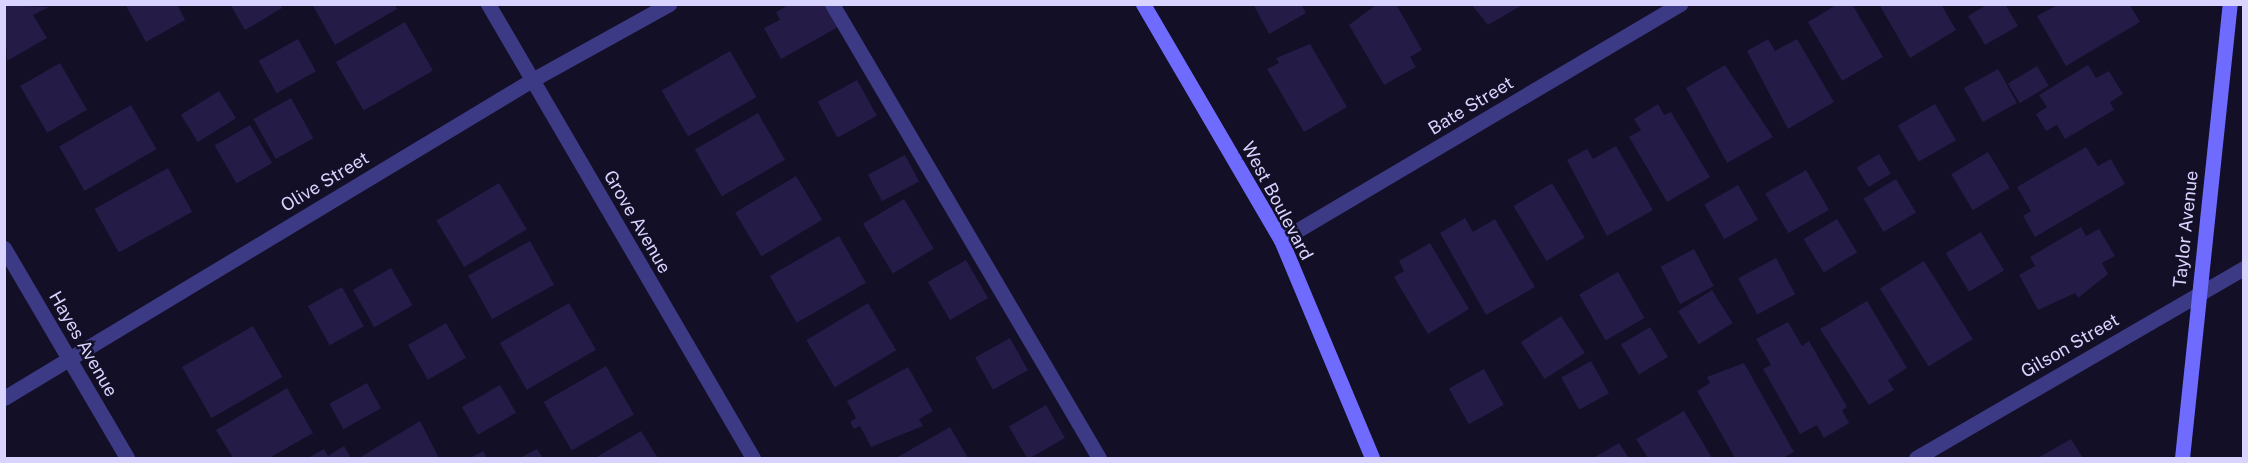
<!DOCTYPE html>
<html>
<head>
<meta charset="utf-8">
<style>
	body { margin:0 }
	#map { position:relative; width:2248px; height:463px; overflow:hidden; background:#130f26; font-family:"Public Sans",sans-serif }
	div>[style] { position:absolute }
	[style*='--x'] { left:calc(var(--x)*1px); top:calc(var(--y)*1px); width:calc(var(--w)*1px); rotate:calc(var(--a)*1deg) }
	.building>* { inset:0; background:#241b47; transform-origin:0 0 }
	.lane>* { height:15px; margin:-7.5px; padding:0 7.5px; transform-origin:7.5px; border-radius:7.5px; background:#3d3a85 }
	.street>* { height:15px; margin:-7.5px; padding:0 7.5px; transform-origin:7.5px; border-radius:7.5px; background:#3d3a85 }
	.secondary>* { height:15px; margin:-7.5px; padding:0 7.5px; transform-origin:7.5px; border-radius:7.5px; background:#6f6bff }
	span { translate:-50% -50%; white-space:nowrap; text-align:center; line-height:1.15; -webkit-text-stroke:5px #130f26; paint-order:stroke }
	.street-label { font-size:18px; color:#d9d4ff }
	.frame { position:absolute; inset:0; border:6px solid #d9d4ff; pointer-events:none }
</style>
</head>
<body>
<div id="map">
	<div class="building">
		<i style="clip-path:polygon(125px 4px,177px 4px,185px 20px,146px 42px)"></i>
		<i style="clip-path:polygon(230px 4px,280px 4px,282px 8px,245px 30px)"></i>
		<i style="clip-path:polygon(312px 4px,395px 4px,397px 9px,335px 45px)"></i>
		<i style="clip-path:polygon(790px 4px,826px 4px,838px 27px,781px 59px,764px 28px,780px 20px,776px 12px)"></i>
		<i style="clip-path:polygon(1253px 4px,1301px 4px,1306px 13px,1269px 34px)"></i>
		<i style="clip-path:polygon(1377px 4px,1396px 4px,1422px 50px,1410px 57px,1416px 67px,1384px 85px,1349px 25px)"></i>
		<i style="clip-path:polygon(1471px 4px,1524px 4px,1488px 25px)"></i>
		<i style="clip-path:polygon(1838px 4px,1852px 4px,1883px 57px,1842px 81px,1808px 22px)"></i>
		<i style="clip-path:polygon(1879px 4px,1941px 4px,1956px 30px,1910px 58px)"></i>
		<i style="clip-path:polygon(1988px 4px,2005px 4px,2018px 26px,1985px 45px,1968px 16px)"></i>
		<i style="clip-path:polygon(4px 5px,49px 7px,33px 15px,47px 38px,7px 61px)"></i>
		<i style="clip-path:polygon(2057px 5px,2130px 5px,2140px 22px,2066px 66px,2037px 16px)"></i>
		<i style="left:405px;top:22px;width:56px;height:80px;rotate:60deg"></i>
		<i style="left:298px;top:39px;width:37px;height:45px;rotate:61deg"></i>
		<i style="clip-path:polygon(1768px 39px,1775px 51px,1797px 39px,1834px 102px,1788px 129px,1747px 51px)"></i>
		<i style="clip-path:polygon(1310px 44px,1347px 107px,1304px 132px,1267px 69px,1279px 63px,1276px 58px)"></i>
		<i style="left:730px;top:51px;width:53px;height:79px;rotate:60deg"></i>
		<i style="left:60px;top:63px;width:54px;height:46px;rotate:60deg"></i>
		<i style="clip-path:polygon(1725px 65px,1773px 137px,1727px 163px,1686px 88px)"></i>
		<i style="clip-path:polygon(2088px 65px,2096px 78px,2109px 71px,2123px 94px,2110px 102px,2114px 110px,2065px 139px,2057px 125px,2046px 131px,2036px 114px,2047px 107px,2039px 95px)"></i>
		<i style="left:2037px;top:66px;width:23px;height:34px;rotate:59deg"></i>
		<i style="left:1998px;top:69px;width:39px;height:39px;rotate:61deg"></i>
		<i style="left:857px;top:80px;width:41px;height:45px;rotate:61deg"></i>
		<i style="left:219px;top:91px;width:32px;height:45px;rotate:58deg"></i>
		<i style="left:291px;top:98px;width:46px;height:43px;rotate:61deg"></i>
		<i style="clip-path:polygon(1658px 104px,1664px 115px,1671px 112px,1710px 177px,1667px 202px,1629px 137px,1641px 130px,1634px 119px)"></i>
		<i style="left:1935px;top:104px;width:42px;height:43px;rotate:60deg"></i>
		<i style="left:131px;top:105px;width:51px;height:83px;rotate:60deg"></i>
		<i style="left:758px;top:113px;width:54px;height:73px;rotate:60deg"></i>
		<i style="left:250px;top:125px;width:44px;height:41px;rotate:60deg"></i>
		<i style="clip-path:polygon(1616px 146px,1653px 210px,1607px 236px,1567px 160px,1587px 149px,1593px 159px)"></i>
		<i style="clip-path:polygon(2086px 147px,2098px 166px,2111px 159px,2125px 184px,2035px 237px,2023px 216px,2031px 211px,2017px 187px)"></i>
		<i style="left:1988px;top:152px;width:42px;height:43px;rotate:59deg"></i>
		<i style="left:1879px;top:154px;width:23px;height:26px;rotate:59deg"></i>
		<i style="left:905px;top:155px;width:30px;height:42px;rotate:62deg"></i>
		<i style="left:168px;top:168px;width:50px;height:84px;rotate:61deg"></i>
		<i style="left:1806px;top:170px;width:46px;height:47px;rotate:60deg"></i>
		<i style="left:796px;top:176px;width:51px;height:71px;rotate:59deg"></i>
		<i style="left:1896px;top:179px;width:39px;height:38px;rotate:59deg"></i>
		<i style="left:499px;top:183px;width:54px;height:73px;rotate:59deg"></i>
		<i style="left:1552px;top:183px;width:64px;height:45px;rotate:59deg"></i>
		<i style="left:1738px;top:185px;width:40px;height:39px;rotate:60deg"></i>
		<i style="left:904px;top:199px;width:58px;height:48px;rotate:59deg"></i>
		<i style="clip-path:polygon(1465px 218px,1473px 232px,1495px 219px,1535px 287px,1486px 315px,1440px 233px)"></i>
		<i style="left:1837px;top:219px;width:39px;height:39px;rotate:59deg"></i>
		<i style="clip-path:polygon(2081px 227px,2086px 236px,2099px 229px,2115px 256px,2102px 263px,2108px 274px,2078px 298px,2075px 293px,2038px 310px,2019px 275px,2035px 266px,2030px 257px)"></i>
		<i style="left:1981px;top:232px;width:45px;height:41px;rotate:59deg"></i>
		<i style="left:839px;top:236px;width:54px;height:80px;rotate:60deg"></i>
		<i style="left:530px;top:241px;width:50px;height:71px;rotate:61deg"></i>
		<i style="clip-path:polygon(1430px 243px,1469px 309px,1428px 334px,1394px 277px,1404px 271px,1399px 261px)"></i>
		<i style="left:1694px;top:249px;width:42px;height:38px;rotate:62deg"></i>
		<i style="left:1776px;top:258px;width:41px;height:43px;rotate:62deg"></i>
		<i style="left:966px;top:260px;width:44px;height:44px;rotate:60deg"></i>
		<i style="left:1924px;top:261px;width:92px;height:52px;rotate:58deg"></i>
		<i style="left:391px;top:268px;width:43px;height:44px;rotate:60deg"></i>
		<i style="left:1618px;top:272px;width:53px;height:45px;rotate:60deg"></i>
		<i style="left:342px;top:287px;width:45px;height:39px;rotate:61deg"></i>
		<i style="left:1712px;top:290px;width:39px;height:40px;rotate:58deg"></i>
		<i style="clip-path:polygon(1867px 301px,1907px 368px,1888px 380px,1894px 390px,1869px 405px,1820px 329px)"></i>
		<i style="left:569px;top:303px;width:54px;height:80px;rotate:60deg"></i>
		<i style="left:868px;top:303px;width:55px;height:72px;rotate:59deg"></i>
		<i style="left:1561px;top:316px;width:44px;height:48px;rotate:57deg"></i>
		<i style="clip-path:polygon(1788px 322px,1802px 346px,1809px 341px,1847px 407px,1842px 410px,1849px 423px,1824px 438px,1817px 425px,1800px 434px,1763px 369px,1771px 365px,1756px 339px)"></i>
		<i style="left:446px;top:323px;width:40px;height:44px;rotate:60deg"></i>
		<i style="left:253px;top:326px;width:59px;height:82px;rotate:60deg"></i>
		<i style="left:1650px;top:327px;width:35px;height:34px;rotate:59deg"></i>
		<i style="left:1010px;top:338px;width:37px;height:40px;rotate:61deg"></i>
		<i style="left:1591px;top:361px;width:37px;height:34px;rotate:61deg"></i>
		<i style="clip-path:polygon(1744px 363px,1794px 452px,1783px 458px,1735px 458px,1697px 391px,1710px 383px,1707px 377px)"></i>
		<i style="left:606px;top:366px;width:56px;height:72px;rotate:60deg"></i>
		<i style="clip-path:polygon(908px 367px,933px 411px,919px 419px,923px 426px,871px 447px,860px 426px,854px 429px,850px 422px,856px 418px,847px 401px)"></i>
		<i style="left:1484px;top:369px;width:41px;height:40px;rotate:61deg"></i>
		<i style="left:367px;top:383px;width:29px;height:43px;rotate:61deg"></i>
		<i style="left:500px;top:385px;width:32px;height:44px;rotate:60deg"></i>
		<i style="clip-path:polygon(287px 388px,313px 433px,269px 458px,233px 458px,216px 430px)"></i>
		<i style="left:1046px;top:405px;width:38px;height:43px;rotate:60deg"></i>
		<i style="clip-path:polygon(1684px 411px,1712px 458px,1648px 458px,1636px 439px)"></i>
		<i style="clip-path:polygon(420px 421px,439px 458px,359px 458px)"></i>
		<i style="clip-path:polygon(950px 427px,968px 458px,896px 458px)"></i>
		<i style="clip-path:polygon(641px 431px,658px 458px,595px 458px)"></i>
		<i style="clip-path:polygon(2071px 439px,2083px 458px,2038px 458px)"></i>
		<i style="clip-path:polygon(1619px 443px,1629px 458px,1593px 458px)"></i>
		<i style="clip-path:polygon(344px 446px,351px 458px,308px 458px,324px 449px,328px 456px)"></i>
		<i style="clip-path:polygon(537px 449px,543px 458px,520px 458px)"></i>
		<i style="clip-path:polygon(483px 451px,487px 458px,470px 458px)"></i>
	</div>
	<div class="lane">
		<i style="--x:832;--y:4;--w:527;--a:59.54"></i>
	</div>
	<div class="street">
		<i style="--x:488;--y:4;--w:526;--a:59.73"></i>
		<i style="--x:1281;--y:240;--w:464;--a:-30.6"></i>
		<i style="--x:4;--y:248;--w:243;--a:59.6"></i>
		<i style="--x:4;--y:398;--w:616;--a:-31.06"></i>
		<i style="--x:532;--y:80;--w:157;--a:-29"></i>
		<i style="--x:1916;--y:458;--w:379;--a:-30.1"></i>
	</div>
	<div class="secondary">
		<i style="--x:1143;--y:4;--w:273;--a:59.7"></i>
		<i style="--x:1281;--y:240;--w:236;--a:67.3"></i>
		<i style="--x:2182;--y:458;--w:457;--a:-84"></i>
	</div>
	<div class="street-label">
		<span style="left:1471px;top:106px;rotate:-31deg">Bate Street</span>
		<span style="left:325px;top:182px;rotate:-31deg">Olive Street</span>
		<span style="left:1277px;top:201px;rotate:62deg">West Boulevard</span>
		<span style="left:637px;top:222px;rotate:60deg">Grove Avenue</span>
		<span style="left:2186px;top:229px;rotate:-84deg">Taylor Avenue</span>
		<span style="left:83px;top:344px;rotate:60deg">Hayes Avenue</span>
		<span style="left:2070px;top:346px;rotate:-30deg">Gilson Street</span>
	</div>
	<div class="frame"></div>
</div>
</body>
</html>
